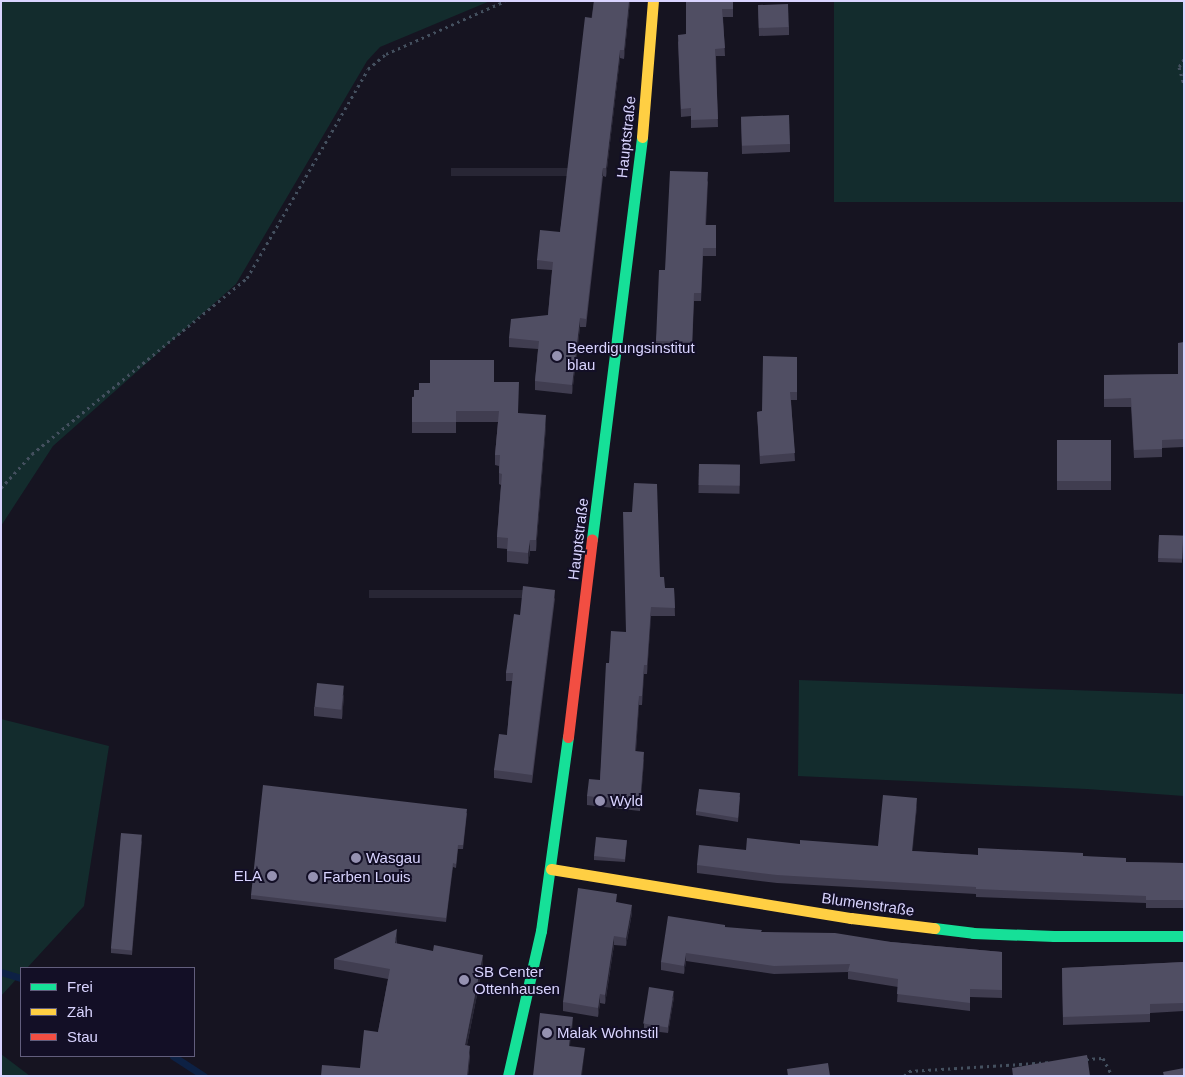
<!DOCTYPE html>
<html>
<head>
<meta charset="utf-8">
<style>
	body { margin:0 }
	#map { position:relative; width:1185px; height:1077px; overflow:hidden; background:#161421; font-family:Arial,sans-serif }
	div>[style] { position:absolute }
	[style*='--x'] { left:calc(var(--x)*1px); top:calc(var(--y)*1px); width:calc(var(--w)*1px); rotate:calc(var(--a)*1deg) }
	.green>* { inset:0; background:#132c2d; transform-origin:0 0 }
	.stream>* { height:7px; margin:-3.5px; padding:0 3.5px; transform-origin:3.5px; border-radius:3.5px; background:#0d2144 }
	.path>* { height:3px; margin-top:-1.5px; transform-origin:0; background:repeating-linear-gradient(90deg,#44505f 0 2.5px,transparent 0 6.5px) }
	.fast>* { height:11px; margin:-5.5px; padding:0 5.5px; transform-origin:5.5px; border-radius:5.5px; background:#16e098 }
	.slow>* { height:11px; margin:-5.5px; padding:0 5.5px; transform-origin:5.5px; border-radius:5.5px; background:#ffcf43 }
	.jam>* { height:11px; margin:-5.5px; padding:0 5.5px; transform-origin:5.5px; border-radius:5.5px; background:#f24e42 }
	.wall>* { inset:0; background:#403d50; transform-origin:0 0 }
	.shaded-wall>* { inset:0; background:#282635; transform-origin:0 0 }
	.building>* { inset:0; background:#504e63; transform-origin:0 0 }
	.dots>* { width:14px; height:14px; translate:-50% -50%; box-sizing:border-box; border:2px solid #130f26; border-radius:50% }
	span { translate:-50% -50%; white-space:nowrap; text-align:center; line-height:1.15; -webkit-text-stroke:4px #130f26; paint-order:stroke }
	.street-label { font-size:15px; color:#d9d4ff }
	.poi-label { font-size:15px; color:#d9d4ff }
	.left { translate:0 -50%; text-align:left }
	.right { translate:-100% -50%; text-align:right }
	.frame { position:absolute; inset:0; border:2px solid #d9d4ff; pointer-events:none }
	.legend { position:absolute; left:20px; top:967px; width:175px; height:90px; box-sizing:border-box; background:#130f26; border:1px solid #625e7d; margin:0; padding:6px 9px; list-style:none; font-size:15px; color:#d9d4ff }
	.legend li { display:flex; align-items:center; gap:10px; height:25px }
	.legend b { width:25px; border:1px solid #625e7d }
</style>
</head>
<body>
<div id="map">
	<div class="green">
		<i style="clip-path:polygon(1px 1px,490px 1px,380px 47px,367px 61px,236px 284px,53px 446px,1px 526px)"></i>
		<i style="left:834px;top:1px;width:350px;height:201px"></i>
		<i style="clip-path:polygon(799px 680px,1184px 694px,1184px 796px,1087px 789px,798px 776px)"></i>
		<i style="clip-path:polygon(1px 719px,109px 746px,84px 906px,27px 968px,21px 968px,21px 974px,1px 996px)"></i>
		<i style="clip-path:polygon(1px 1054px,30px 1076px,1px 1076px)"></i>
	</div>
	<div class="stream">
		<i style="--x:1;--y:972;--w:21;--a:17"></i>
		<i style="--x:173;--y:1056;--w:37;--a:33"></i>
	</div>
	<div class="path">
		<i style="--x:1184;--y:59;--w:9;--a:122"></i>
		<i style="--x:1179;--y:67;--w:19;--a:74"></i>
		<i style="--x:1;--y:488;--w:46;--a:-47.6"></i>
		<i style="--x:32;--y:454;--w:278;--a:-39.3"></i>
		<i style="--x:247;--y:278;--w:241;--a:-59.9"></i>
		<i style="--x:368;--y:69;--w:23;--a:-40"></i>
		<i style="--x:386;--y:54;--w:130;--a:-24"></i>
		<i style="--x:1086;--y:1059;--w:17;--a:-3"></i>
		<i style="--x:1103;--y:1058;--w:20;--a:63"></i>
		<i style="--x:904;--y:1076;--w:7;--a:-45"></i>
		<i style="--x:909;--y:1071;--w:143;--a:-3.6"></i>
	</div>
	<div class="fast">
		<i style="--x:592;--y:539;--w:405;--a:-82.9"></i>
		<i style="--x:934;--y:928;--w:39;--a:7"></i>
		<i style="--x:973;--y:933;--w:81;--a:2.1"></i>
		<i style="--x:1054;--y:936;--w:130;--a:0"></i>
		<i style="--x:508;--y:1076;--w:149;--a:-77.2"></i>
		<i style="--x:541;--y:931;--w:196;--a:-82.1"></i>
	</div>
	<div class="slow">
		<i style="--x:642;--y:137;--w:136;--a:-85.4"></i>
		<i style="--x:551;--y:869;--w:304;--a:9.3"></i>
		<i style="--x:851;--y:918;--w:84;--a:6.9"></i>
	</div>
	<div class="jam">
		<i style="--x:568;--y:737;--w:199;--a:-83.1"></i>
	</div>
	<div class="wall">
		<i style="clip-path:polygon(594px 1px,630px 1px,624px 59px,620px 58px,606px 177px,603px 176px,586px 327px,580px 327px,572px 394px,535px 390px,535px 381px,538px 349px,509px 347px,509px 338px,548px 315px,552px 270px,537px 269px,537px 260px,560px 232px)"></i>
		<i style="clip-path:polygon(733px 1px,733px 17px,723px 17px,725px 56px,716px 56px,718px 127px,691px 128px,691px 116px,681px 117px,678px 42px,686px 34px)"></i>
		<i style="clip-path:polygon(758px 5px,789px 27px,789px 35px,759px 36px)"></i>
		<i style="clip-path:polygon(741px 117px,790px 144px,790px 152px,742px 154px)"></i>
		<i style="clip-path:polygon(708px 180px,706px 225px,716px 225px,716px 256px,703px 256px,701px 301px,694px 301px,692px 351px,656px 349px,656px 341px,665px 270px)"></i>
		<i style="clip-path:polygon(1184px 342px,1184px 447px,1162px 448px,1162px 457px,1134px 458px,1131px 407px,1104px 407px,1104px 375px,1178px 374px)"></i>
		<i style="clip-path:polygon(797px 357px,797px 400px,791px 400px,795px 461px,760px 464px,757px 412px,762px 411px)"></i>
		<i style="clip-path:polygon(494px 382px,518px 413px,546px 426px,536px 551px,530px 551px,528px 564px,507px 562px,507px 549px,497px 548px,497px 537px,501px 485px,499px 484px,499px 466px,495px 465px,495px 455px,498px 422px,456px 422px,456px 433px,412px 433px,412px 397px)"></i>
		<i style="left:1057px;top:440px;width:54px;height:50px"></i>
		<i style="left:699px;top:464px;width:41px;height:29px;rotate:1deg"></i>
		<i style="left:1159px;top:535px;width:24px;height:27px;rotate:2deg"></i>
		<i style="clip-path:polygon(660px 577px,665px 588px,674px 588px,675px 616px,651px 616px,647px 674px,644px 674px,642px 705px,639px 705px,636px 751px,644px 760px,640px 811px,587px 805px,587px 796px,600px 780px,609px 663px,626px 632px)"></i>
		<i style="clip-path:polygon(555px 598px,532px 783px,494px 778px,494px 770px,507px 735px,512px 681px,506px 681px,506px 673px,520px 615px)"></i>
		<i style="clip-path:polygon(344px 695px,342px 719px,314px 716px,314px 707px)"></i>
		<i style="clip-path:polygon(740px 797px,738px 822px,696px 815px,696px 811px)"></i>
		<i style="clip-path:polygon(917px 806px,912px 851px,978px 855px,1083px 856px,1126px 862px,1184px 863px,1184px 908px,1146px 908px,1146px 903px,976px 897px,976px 894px,777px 883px,697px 873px,697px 865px,746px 850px,800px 844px,878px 846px)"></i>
		<i style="clip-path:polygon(467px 813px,463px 849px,458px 849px,456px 868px,453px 867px,446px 922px,251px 899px,251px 895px)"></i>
		<i style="clip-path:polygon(142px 839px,132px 955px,111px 953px,111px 949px)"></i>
		<i style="clip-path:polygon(627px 840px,625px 862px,594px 860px,594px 856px)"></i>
		<i style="clip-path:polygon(617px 902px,632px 913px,626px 946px,614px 945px,605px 1004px,600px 1003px,598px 1017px,563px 1011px,563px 1002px)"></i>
		<i style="clip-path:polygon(725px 928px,762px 932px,891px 942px,1002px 952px,1002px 998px,970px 997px,970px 1011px,897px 1002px,898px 987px,848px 979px,848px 972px,774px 974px,686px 961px,684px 974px,661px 970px,661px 962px)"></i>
		<i style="clip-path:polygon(397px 939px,397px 944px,483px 965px,467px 1045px,470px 1056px,468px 1076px,321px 1076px,360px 1068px,378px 1032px,388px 979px,334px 969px,334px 959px)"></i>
		<i style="clip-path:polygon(1184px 962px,1184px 1011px,1150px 1013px,1150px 1022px,1063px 1025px,1062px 968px)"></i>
		<i style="clip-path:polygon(674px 997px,668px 1033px,644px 1030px,644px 1024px)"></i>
	</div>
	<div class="shaded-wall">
		<i style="clip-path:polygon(629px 1px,630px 1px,624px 59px,624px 50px)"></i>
		<i style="clip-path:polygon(620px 50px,620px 58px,606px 177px,606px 168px)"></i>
		<i style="left:603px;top:168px;width:8px;height:152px;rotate:90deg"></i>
		<i style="clip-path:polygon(580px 318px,580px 327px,572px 394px,572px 385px)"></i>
		<i style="clip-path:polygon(546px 415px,546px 426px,536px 551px,536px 540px)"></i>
		<i style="clip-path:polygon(530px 540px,530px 551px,528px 564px,528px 553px)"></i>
		<i style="left:555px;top:590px;width:8px;height:186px;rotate:90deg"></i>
		<i style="clip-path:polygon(651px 607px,651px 616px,647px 674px,647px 665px)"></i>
		<i style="clip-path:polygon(644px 665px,644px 674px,642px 705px,642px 696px)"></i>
		<i style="clip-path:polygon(344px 686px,344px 695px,342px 719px,342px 711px)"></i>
		<i style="clip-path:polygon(639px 696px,639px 705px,635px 760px,635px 751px)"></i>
		<i style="clip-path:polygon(644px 752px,644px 760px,640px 811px,640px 802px)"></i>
		<i style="clip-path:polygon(917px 798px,917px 806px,912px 859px,912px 851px)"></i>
		<i style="clip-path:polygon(632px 905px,632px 913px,626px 946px,626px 938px)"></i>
		<i style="clip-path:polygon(397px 929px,397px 939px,395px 954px,395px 943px)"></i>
		<i style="clip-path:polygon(614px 936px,614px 945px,605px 1004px,605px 995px)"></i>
		<i style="clip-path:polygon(686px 953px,686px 961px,684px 974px,684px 966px)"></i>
		<i style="clip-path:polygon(483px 955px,483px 965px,465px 1055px,465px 1045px)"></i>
		<i style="clip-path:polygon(674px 991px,674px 997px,668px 1033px,668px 1027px)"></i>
		<i style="clip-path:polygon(600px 994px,600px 1003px,598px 1017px,598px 1008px)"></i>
		<i style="clip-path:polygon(573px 1017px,573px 1024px,569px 1053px,569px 1046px)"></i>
		<i style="clip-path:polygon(470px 1046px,468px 1076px,467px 1076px)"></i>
		<i style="clip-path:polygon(585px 1048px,582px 1076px,581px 1076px)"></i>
	</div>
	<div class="building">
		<i style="clip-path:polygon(594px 1px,629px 1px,624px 50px,620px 50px,606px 168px,603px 168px,586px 319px,580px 318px,572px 385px,535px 381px,539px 341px,509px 338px,511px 319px,548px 315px,553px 262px,537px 260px,540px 230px,560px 232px,585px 17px,592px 18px)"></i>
		<i style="clip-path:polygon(686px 1px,733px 1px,733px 9px,722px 9px,725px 48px,715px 49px,718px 119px,691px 120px,691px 108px,681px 109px,678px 35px,686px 34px)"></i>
		<i style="left:788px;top:4px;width:23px;height:30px;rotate:88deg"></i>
		<i style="left:789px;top:115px;width:29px;height:48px;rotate:88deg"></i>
		<i style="clip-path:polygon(670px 171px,708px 172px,705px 225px,716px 225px,716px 248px,703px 248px,701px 293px,694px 293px,692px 342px,656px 341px,659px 270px,665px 270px)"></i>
		<i style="clip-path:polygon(1184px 342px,1184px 439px,1162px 440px,1162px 449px,1134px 450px,1131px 398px,1104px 399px,1104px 375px,1178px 374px,1178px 343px)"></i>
		<i style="clip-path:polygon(763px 356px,797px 357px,797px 392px,790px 392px,795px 453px,760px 456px,757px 412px,762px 411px)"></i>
		<i style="clip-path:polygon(430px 360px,494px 360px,494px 382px,519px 382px,518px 413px,546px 415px,536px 540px,530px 540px,528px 553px,507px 551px,508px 538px,497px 537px,502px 474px,499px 473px,500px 455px,495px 455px,499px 411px,456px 411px,456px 422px,412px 422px,412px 397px,414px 397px,414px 390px,419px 390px,419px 383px,430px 383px)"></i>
		<i style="left:1057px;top:440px;width:54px;height:41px"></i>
		<i style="left:699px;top:464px;width:41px;height:21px;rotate:1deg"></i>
		<i style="clip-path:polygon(634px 483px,657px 484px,660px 577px,664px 577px,665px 588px,674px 588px,675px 608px,651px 607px,647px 665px,644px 665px,642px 696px,639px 696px,635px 751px,644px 752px,640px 802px,587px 796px,589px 779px,600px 780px,606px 663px,609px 663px,611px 631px,626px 632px,623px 512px,632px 512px)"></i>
		<i style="left:1159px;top:535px;width:24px;height:23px;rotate:2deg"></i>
		<i style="clip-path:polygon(523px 586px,555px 590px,532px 775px,494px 770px,499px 734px,507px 735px,513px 673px,506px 673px,514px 614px,520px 615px)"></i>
		<i style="left:317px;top:683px;width:27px;height:24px;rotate:6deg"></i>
		<i style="clip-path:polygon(263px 785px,467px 809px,463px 845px,458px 845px,456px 864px,453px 863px,446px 918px,251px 895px)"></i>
		<i style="clip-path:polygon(699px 789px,740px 793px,738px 818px,696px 811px)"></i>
		<i style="clip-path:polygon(883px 795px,917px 798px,912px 851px,978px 855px,978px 848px,1083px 853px,1083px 856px,1126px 858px,1126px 862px,1184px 863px,1184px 900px,1146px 900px,1146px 896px,976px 889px,976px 887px,777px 875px,697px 865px,699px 845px,746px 850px,747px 838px,800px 844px,800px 840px,878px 846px)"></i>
		<i style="left:121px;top:833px;width:21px;height:116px;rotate:5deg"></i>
		<i style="left:596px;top:837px;width:31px;height:19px;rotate:6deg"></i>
		<i style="clip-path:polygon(578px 888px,617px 894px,616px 902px,632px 905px,626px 938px,614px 936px,605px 995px,600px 994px,598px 1008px,563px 1002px)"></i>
		<i style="clip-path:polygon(668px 916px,725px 925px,725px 927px,762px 930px,761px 932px,835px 933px,891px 942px,1002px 952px,1002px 990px,970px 989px,970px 1003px,897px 994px,898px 979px,848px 971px,850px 964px,774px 966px,686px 953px,684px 966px,661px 962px)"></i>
		<i style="clip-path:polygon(397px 929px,395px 943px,433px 951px,434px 945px,483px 955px,465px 1045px,470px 1046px,467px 1076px,321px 1076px,322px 1065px,360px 1068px,364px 1030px,378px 1032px,390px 969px,334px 959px)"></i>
		<i style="clip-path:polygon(1184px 962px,1184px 1003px,1150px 1004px,1150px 1014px,1063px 1017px,1062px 968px)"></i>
		<i style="left:649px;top:987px;width:25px;height:37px;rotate:9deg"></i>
		<i style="clip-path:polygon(540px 1013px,573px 1017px,569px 1046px,585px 1048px,581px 1076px,533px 1076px)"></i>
		<i style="clip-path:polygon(1087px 1055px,1090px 1076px,1013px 1076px,1012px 1068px)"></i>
		<i style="clip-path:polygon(828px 1063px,830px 1076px,788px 1076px,787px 1069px)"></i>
		<i style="clip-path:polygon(1184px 1068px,1184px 1076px,1164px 1076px,1163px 1072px)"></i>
	</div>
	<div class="dots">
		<i style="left:557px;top:356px;background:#9591b1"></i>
		<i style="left:600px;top:801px;background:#9591b1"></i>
		<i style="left:356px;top:858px;background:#9591b1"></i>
		<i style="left:272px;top:876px;background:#9591b1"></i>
		<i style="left:313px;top:877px;background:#9591b1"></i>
		<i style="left:464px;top:980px;background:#9591b1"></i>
		<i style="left:547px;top:1033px;background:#9591b1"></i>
	</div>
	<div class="street-label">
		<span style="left:626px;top:137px;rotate:-84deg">Hauptstraße</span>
		<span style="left:578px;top:539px;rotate:-83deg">Hauptstraße</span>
		<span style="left:868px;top:904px;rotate:8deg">Blumenstraße</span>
	</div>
	<div class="poi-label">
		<span class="left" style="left:567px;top:356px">Beerdigungsinstitut<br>blau</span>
		<span class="left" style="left:610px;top:801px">Wyld</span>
		<span class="left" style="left:366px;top:858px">Wasgau</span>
		<span class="right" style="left:262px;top:876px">ELA</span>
		<span class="left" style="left:323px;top:877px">Farben Louis</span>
		<span class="left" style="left:474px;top:980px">SB Center<br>Ottenhausen</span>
		<span class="left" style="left:557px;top:1033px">Malak Wohnstil</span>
	</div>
	<div class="frame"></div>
	<ul class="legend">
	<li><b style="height:6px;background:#16e098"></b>Frei</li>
	<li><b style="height:6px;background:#ffcf43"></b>Zäh</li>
	<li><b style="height:6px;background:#f24e42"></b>Stau</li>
	</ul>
</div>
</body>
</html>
